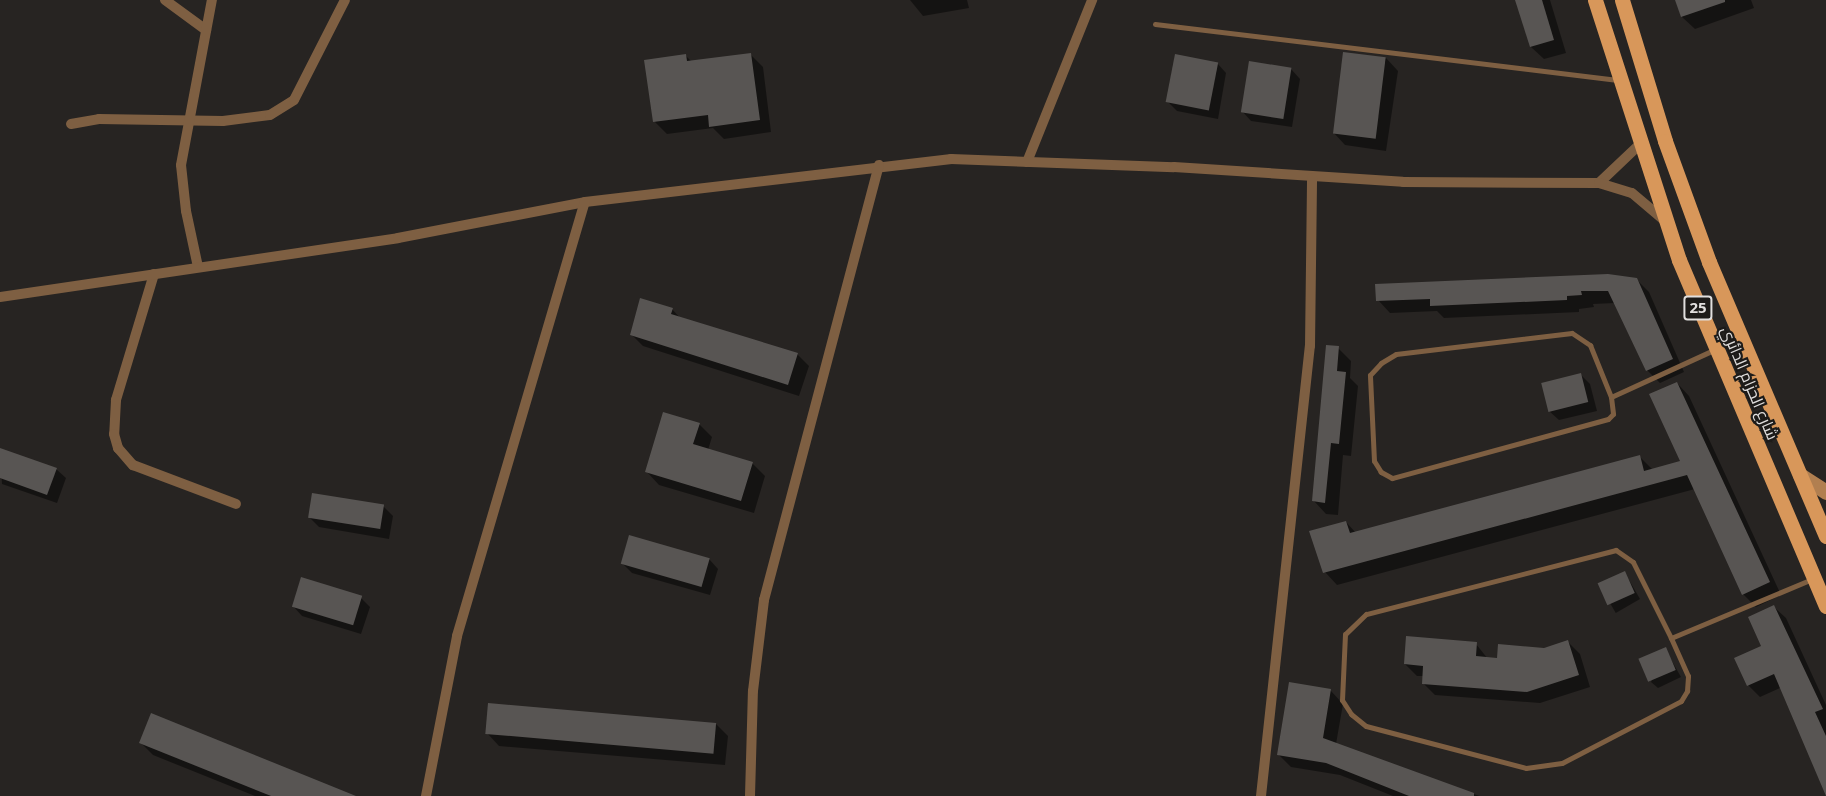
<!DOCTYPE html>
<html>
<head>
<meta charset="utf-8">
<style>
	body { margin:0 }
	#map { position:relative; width:1826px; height:796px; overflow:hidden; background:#272422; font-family:"Open Sans",Cairo,sans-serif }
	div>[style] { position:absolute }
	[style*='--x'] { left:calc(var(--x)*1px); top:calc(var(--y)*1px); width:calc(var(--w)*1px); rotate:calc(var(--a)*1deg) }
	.shadow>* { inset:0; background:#0007; transform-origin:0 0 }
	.building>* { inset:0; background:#585553; transform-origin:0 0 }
	.lane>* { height:5px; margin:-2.5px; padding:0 2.5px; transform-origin:2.5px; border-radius:2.5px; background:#7e5f42 }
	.street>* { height:10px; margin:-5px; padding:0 5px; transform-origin:5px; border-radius:5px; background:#7e5f42 }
	.secondary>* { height:15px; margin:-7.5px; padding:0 7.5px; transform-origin:7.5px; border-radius:7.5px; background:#b17f50 }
	.primary>* { height:15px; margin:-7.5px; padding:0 7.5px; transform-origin:7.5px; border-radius:7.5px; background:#d8975a }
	span { translate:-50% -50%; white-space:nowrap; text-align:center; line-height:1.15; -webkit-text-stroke:4.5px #1d1b19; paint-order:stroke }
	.shield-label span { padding:2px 4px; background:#1d1b19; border:2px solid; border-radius:4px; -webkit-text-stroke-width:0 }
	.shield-label { font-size:15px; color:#e1dfde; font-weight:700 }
	.street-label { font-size:16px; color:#e1dfde }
</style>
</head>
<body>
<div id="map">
	<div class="shadow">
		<i style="clip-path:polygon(910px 0,967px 0,969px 8px,923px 16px)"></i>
		<i style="clip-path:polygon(1517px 0,1550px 0,1566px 53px,1544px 59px,1531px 47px)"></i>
		<i style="clip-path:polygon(1676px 0,1751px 0,1754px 8px,1695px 29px,1682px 17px)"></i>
		<i style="clip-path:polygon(751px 55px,763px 67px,771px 132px,724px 139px,713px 128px,667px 134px,655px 122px,686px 56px,692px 62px)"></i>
		<i style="clip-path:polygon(1386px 58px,1398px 71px,1386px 151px,1345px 145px,1333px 132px)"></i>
		<i style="clip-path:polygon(1217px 63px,1226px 73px,1218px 119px,1177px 111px,1168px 102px)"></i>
		<i style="clip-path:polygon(1291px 69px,1300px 79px,1292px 127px,1251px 121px,1242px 111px)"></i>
		<i style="clip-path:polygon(1636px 279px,1649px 292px,1684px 372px,1660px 383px,1647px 370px,1615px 303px,1593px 304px,1594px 307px,1579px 309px,1579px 312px,1444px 318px,1437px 311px,1390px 313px,1378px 300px)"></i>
		<i style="clip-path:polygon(672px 309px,681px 319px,797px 354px,809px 366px,799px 396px,643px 346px,631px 334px)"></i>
		<i style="clip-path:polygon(1338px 348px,1351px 361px,1350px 378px,1358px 386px,1351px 456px,1343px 455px,1338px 515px,1326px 514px,1314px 501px)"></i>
		<i style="clip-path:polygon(1581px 375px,1590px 384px,1597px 411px,1559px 420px,1549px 411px)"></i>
		<i style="clip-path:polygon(1677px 383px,1689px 396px,1781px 595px,1756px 607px,1743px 594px,1695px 489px,1337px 585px,1325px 572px,1346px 522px,1356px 533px,1639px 456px,1653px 470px,1682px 462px)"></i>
		<i style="clip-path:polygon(699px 424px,712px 437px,708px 450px,752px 463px,765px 476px,754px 513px,659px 485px,647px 472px)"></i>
		<i style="clip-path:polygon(0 453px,56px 469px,66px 478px,57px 503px,2px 484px)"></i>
		<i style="clip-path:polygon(383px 506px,393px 516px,389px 539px,319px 527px,309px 517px)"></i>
		<i style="clip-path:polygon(709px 559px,718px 569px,710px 595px,632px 573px,622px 563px)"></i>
		<i style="left:1625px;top:573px;width:30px;height:28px;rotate:60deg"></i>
		<i style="clip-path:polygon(361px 598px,370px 607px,361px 634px,302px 616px,293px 606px)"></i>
		<i style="clip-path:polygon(1774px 607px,1786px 618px,1826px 705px,1826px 793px,1782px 687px,1760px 697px,1748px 685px)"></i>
		<i style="clip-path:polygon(1568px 642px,1580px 654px,1590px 687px,1540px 703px,1435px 695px,1423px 683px,1424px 676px,1417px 676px,1405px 664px,1476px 644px,1488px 659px,1498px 660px)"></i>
		<i style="clip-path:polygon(1665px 649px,1681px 677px,1658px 688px,1651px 682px)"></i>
		<i style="clip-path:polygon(1291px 684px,1331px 691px,1343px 704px,1336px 744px,1436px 783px,1480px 796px,1393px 796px,1340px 775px,1291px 767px,1278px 754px)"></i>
		<i style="clip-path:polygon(715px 723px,728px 736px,725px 765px,499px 746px,487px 733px)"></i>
		<i style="clip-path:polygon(141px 743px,353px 796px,255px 796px,153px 755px)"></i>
	</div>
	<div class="building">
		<i style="clip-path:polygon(1515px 0,1542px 0,1554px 40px,1530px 47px)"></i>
		<i style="clip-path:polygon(1675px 0,1725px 0,1725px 2px,1681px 17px)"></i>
		<i style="left:1343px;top:52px;width:43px;height:82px;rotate:7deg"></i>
		<i style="clip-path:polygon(751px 53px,760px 120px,709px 127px,708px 115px,653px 122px,644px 60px,686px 54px,687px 61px)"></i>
		<i style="left:1175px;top:54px;width:44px;height:49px;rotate:11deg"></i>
		<i style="left:1249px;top:61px;width:43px;height:52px;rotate:9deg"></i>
		<i style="clip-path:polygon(1608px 274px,1637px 278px,1673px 359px,1646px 371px,1608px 291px,1581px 291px,1582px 295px,1567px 296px,1567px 300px,1430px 306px,1430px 299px,1376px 301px,1375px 284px)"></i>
		<i style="clip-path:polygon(640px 298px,673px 308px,671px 314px,798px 353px,788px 385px,630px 335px)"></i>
		<i style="clip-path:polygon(1326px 345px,1339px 346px,1337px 371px,1346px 372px,1339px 444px,1331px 443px,1325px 503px,1312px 501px)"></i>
		<i style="left:1581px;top:373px;width:30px;height:41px;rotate:76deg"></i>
		<i style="clip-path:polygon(1677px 382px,1770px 582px,1742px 595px,1687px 475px,1323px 573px,1309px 531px,1346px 521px,1350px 533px,1640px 455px,1644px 471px,1680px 461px,1649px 394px)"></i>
		<i style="clip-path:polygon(663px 412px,700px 423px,693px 444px,753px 462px,741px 501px,645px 472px)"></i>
		<i style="clip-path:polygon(0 448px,57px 468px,47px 495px,0 478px)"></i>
		<i style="left:312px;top:493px;width:73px;height:25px;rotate:9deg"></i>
		<i style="left:629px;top:535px;width:84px;height:30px;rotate:16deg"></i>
		<i style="left:1625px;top:571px;width:24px;height:30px;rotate:66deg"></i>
		<i style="left:301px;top:577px;width:64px;height:31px;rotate:17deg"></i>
		<i style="clip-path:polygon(1774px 605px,1823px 709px,1815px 712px,1826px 736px,1826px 796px,1774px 674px,1747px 686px,1734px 658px,1761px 646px,1748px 617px)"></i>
		<i style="clip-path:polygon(1406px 636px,1477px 642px,1476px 656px,1497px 658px,1498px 644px,1544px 648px,1568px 640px,1579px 675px,1527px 692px,1422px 684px,1423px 666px,1404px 664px)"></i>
		<i style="left:1666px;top:647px;width:25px;height:30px;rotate:67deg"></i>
		<i style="clip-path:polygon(1289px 682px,1331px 689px,1323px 738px,1474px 793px,1474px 796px,1409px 796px,1326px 763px,1277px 755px)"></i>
		<i style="left:488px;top:703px;width:229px;height:31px;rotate:5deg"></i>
		<i style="clip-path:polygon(151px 713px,356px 796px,271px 796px,139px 743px)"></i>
	</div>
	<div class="lane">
		<i style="--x:1155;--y:24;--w:466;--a:6.9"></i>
		<i style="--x:1572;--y:333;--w:22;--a:34"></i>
		<i style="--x:1590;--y:345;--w:56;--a:68"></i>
		<i style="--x:1611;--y:397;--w:17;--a:83"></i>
		<i style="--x:1613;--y:414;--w:7;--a:135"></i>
		<i style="--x:1608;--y:419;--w:224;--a:164.7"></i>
		<i style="--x:1392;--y:478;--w:13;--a:-151"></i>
		<i style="--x:1381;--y:472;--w:13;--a:-122"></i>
		<i style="--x:1374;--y:461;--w:86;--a:-92.7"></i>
		<i style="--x:1370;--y:375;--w:16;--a:-47"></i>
		<i style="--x:1381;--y:363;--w:17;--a:-31"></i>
		<i style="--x:1396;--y:354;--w:177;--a:-6.8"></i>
		<i style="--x:1611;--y:397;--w:115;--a:-24.6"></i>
		<i style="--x:1671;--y:638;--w:85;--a:-116.6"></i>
		<i style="--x:1633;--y:562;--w:21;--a:-145"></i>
		<i style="--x:1616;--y:550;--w:258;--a:165.6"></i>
		<i style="--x:1366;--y:614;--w:29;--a:136"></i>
		<i style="--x:1345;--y:634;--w:66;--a:92.6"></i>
		<i style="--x:1342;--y:700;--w:17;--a:57"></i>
		<i style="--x:1351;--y:714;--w:19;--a:39"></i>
		<i style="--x:1366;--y:726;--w:165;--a:14.7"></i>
		<i style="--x:1526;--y:768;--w:36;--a:-8"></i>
		<i style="--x:1562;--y:763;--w:134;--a:-27.5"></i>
		<i style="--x:1681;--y:701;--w:12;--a:-59"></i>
		<i style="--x:1687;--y:691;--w:15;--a:-86"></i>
		<i style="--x:1688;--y:676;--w:42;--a:-114.1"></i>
		<i style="--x:1671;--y:638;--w:153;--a:-22.7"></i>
	</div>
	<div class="street">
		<i style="--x:165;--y:0;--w:51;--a:36.2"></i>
		<i style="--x:71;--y:124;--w:28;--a:-10"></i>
		<i style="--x:99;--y:119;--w:124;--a:0.9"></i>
		<i style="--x:223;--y:121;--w:47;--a:-7.3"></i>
		<i style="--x:270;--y:115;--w:28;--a:-32"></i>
		<i style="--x:294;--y:100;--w:112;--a:-63"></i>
		<i style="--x:1027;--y:162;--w:175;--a:-68.1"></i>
		<i style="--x:1599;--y:183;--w:55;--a:-43.5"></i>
		<i style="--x:198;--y:267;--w:57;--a:-102.1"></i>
		<i style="--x:186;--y:211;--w:46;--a:-96.2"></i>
		<i style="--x:181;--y:165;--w:168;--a:-79.4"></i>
		<i style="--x:154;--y:274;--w:132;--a:106.8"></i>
		<i style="--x:116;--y:400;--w:34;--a:93"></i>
		<i style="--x:114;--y:434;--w:15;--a:74"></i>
		<i style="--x:118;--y:448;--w:23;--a:49"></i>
		<i style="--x:133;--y:465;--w:110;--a:20.7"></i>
		<i style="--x:0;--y:297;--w:402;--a:-8.4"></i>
		<i style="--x:398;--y:238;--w:190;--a:-10.9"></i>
		<i style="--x:585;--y:202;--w:369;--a:-6.7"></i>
		<i style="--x:951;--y:159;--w:223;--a:2.1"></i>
		<i style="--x:1174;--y:167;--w:229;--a:3.7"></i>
		<i style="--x:1403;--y:182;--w:196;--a:0.3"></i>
		<i style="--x:1599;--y:183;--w:34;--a:17"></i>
		<i style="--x:1632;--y:193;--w:42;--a:40.2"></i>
		<i style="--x:426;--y:796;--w:163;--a:-79"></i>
		<i style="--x:457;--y:636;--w:452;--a:-73.6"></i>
		<i style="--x:750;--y:796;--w:105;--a:-88.4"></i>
		<i style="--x:753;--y:691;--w:92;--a:-83.1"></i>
		<i style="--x:764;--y:600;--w:450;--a:-75.2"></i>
		<i style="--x:1261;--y:796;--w:453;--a:-83.8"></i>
		<i style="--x:1310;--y:346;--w:168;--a:-89.3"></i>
	</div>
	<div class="secondary">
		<i style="--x:1800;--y:475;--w:31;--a:33"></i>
	</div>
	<div class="primary">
		<i style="--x:1595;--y:0;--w:273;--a:72.1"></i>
		<i style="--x:1679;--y:260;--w:376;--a:67"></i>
		<i style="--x:1622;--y:0;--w:147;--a:73"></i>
		<i style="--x:1665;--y:141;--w:129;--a:70"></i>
		<i style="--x:1709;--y:262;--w:298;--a:66.9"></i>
	</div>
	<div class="shield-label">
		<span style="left:1698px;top:308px">25</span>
	</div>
	<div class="street-label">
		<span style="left:1750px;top:383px;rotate:67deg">شارع الحزام الدائري</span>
	</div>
</div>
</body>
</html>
